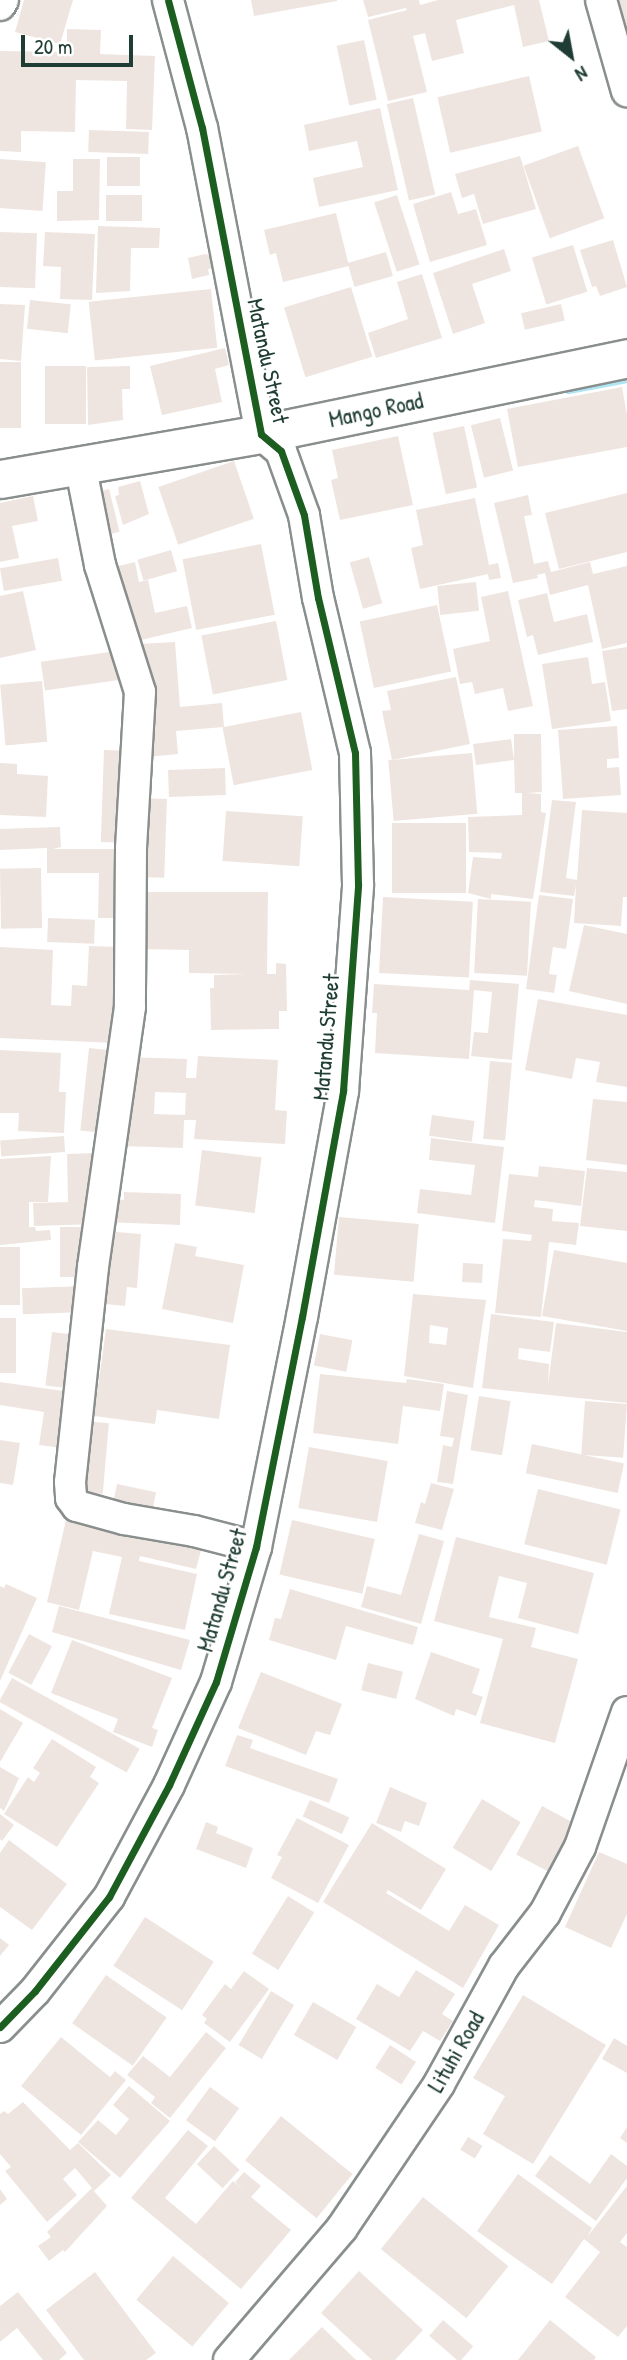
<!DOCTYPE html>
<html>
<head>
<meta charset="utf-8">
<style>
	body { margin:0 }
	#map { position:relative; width:627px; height:2360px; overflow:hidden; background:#fff; font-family:"Patrick Hand",sans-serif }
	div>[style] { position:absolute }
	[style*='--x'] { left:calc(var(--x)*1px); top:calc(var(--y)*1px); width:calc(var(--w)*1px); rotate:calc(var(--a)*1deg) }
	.stream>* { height:10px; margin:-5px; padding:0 5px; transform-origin:5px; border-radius:5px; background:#b0e6f3 }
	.building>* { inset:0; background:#efe5e0; transform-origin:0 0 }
	.roads { filter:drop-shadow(2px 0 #898f8d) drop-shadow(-2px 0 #898f8d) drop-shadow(0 2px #898f8d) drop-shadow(0 -2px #898f8d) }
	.minor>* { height:30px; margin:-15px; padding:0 15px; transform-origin:15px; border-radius:15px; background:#fff }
	.tertiary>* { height:37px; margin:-18.5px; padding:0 18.5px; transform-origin:18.5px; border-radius:18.5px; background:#fff }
	.cycleway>* { height:7px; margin:-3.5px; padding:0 3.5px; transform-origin:3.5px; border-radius:3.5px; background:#1b5e20 }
	span { translate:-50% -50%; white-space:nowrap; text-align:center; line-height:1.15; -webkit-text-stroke:5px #fff; paint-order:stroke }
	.street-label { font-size:23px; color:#1f3d34 }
	.north { position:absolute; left:536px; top:21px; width:70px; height:70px; -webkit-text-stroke:5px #fff; paint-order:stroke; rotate:149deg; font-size:19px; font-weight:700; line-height:28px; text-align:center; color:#1f3d34 }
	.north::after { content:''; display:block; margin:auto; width:24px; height:32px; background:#1f3d34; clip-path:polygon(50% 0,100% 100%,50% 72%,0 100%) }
	.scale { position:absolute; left:21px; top:35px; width:112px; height:32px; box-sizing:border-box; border:4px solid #1f3d34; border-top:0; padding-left:9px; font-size:21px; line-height:24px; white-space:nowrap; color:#1f3d34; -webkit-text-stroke:5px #fff; paint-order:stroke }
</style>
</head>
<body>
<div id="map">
	<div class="stream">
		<i style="--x:569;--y:389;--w:59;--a:-10.7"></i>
	</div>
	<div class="building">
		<i style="clip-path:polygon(24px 0,73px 0,60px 44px,15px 32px)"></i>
		<i style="clip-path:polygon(251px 0,337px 0,337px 1px,254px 16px)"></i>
		<i style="clip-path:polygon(363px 0,419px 0,420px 5px,438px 0,539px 0,549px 41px,523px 47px,514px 5px,456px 20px,464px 53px,432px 61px,425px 33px,413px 36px,427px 92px,388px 101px,368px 20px,407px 10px,406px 8px,368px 17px)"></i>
		<i style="clip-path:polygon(618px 0,627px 0,627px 29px,626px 30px)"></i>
		<i style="clip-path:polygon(67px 29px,101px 30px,100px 54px,155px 56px,152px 130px,126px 129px,127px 81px,76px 80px,75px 132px,21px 131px,21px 152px,0 151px,0 51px,67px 52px)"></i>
		<i style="left:364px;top:40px;width:61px;height:28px;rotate:78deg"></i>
		<i style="left:529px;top:76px;width:57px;height:94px;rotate:77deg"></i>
		<i style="left:413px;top:98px;width:99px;height:27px;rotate:77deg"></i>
		<i style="clip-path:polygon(380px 108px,398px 190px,319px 207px,313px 178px,363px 167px,357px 141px,309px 151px,304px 125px)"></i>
		<i style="left:89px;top:130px;width:60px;height:22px;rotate:2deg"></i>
		<i style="left:578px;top:146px;width:77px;height:58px;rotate:70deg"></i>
		<i style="clip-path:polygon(520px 156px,536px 209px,483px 224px,474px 194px,462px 198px,455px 174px)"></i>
		<i style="left:107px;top:157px;width:33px;height:29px"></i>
		<i style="left:0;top:159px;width:46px;height:49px;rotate:4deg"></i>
		<i style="clip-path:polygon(73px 159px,100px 159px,99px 220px,57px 221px,57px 191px,73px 191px)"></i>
		<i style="clip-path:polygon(451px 192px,458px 214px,476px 209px,487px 245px,430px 262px,413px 204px)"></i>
		<i style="left:142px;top:195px;width:26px;height:36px;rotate:90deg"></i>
		<i style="left:397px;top:195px;width:73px;height:24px;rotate:72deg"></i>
		<i style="clip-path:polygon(336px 213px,349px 266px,283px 282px,276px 253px,270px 255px,264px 230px)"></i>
		<i style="clip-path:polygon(98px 226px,160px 228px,159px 248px,131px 248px,130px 291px,96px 293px)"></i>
		<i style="left:0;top:232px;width:37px;height:55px;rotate:2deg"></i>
		<i style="clip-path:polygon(45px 232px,95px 234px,92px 300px,60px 299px,61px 267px,43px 266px)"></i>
		<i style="clip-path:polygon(613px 240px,627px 287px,600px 296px,596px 286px,592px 287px,580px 250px)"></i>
		<i style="left:573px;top:245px;width:49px;height:43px;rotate:73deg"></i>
		<i style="clip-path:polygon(504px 249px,511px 271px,472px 284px,485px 323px,453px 334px,433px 273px)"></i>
		<i style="left:386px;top:252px;width:25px;height:40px;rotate:74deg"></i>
		<i style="clip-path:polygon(205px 254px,210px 255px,213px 268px,208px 269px,209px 275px,192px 279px,188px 258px)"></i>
		<i style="clip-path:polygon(422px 274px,442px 338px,376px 358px,368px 333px,408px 319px,397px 282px)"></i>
		<i style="left:351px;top:287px;width:73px;height:70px;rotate:73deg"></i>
		<i style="left:211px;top:289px;width:59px;height:123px;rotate:84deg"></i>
		<i style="left:30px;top:300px;width:41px;height:29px;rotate:6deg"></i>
		<i style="clip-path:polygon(0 304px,25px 305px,21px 361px,0 359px)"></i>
		<i style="left:561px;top:304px;width:17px;height:41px;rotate:77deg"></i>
		<i style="clip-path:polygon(225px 348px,229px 365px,215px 369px,222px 402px,162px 415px,150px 366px)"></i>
		<i style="left:0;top:362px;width:21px;height:66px"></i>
		<i style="left:45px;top:366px;width:41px;height:58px"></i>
		<i style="clip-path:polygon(130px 366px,130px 389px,122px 389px,123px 420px,88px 425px,87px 367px)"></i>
		<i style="clip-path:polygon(622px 387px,627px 415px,627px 447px,518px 467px,507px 409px)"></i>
		<i style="left:500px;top:418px;width:54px;height:30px;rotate:76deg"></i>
		<i style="left:464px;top:426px;width:63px;height:32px;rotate:78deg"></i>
		<i style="clip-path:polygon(398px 436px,413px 505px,340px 520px,331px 480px,338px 478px,332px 450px)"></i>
		<i style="left:234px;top:461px;width:61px;height:80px;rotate:71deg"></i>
		<i style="clip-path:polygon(140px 481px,149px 514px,123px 525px,115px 496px,119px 495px,118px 487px)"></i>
		<i style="left:109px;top:489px;width:44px;height:16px;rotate:76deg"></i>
		<i style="clip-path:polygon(627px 493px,627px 552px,559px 569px,545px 513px)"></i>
		<i style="clip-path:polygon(528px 495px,532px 515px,524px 516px,534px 564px,548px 561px,551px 572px,590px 562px,593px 574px,627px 566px,627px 643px,602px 649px,588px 585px,550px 595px,545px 573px,537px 575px,538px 578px,513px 583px,494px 503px)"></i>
		<i style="clip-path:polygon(33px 496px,38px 521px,12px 526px,19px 558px,0 562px,0 503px)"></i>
		<i style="clip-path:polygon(475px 498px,489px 565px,498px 563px,501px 578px,489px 580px,488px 574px,420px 589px,411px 548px,423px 545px,416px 510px)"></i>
		<i style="left:261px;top:544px;width:72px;height:80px;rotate:79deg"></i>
		<i style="left:171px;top:550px;width:22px;height:35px;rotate:74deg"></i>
		<i style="left:369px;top:557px;width:48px;height:20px;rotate:74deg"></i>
		<i style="left:58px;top:558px;width:23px;height:59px;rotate:80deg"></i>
		<i style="clip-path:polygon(135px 562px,139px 582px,148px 580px,155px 613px,187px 606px,192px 628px,128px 643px,114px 567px)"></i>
		<i style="left:476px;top:582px;width:29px;height:39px;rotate:84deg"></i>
		<i style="clip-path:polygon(23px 591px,36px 650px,0 658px,0 596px)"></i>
		<i style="clip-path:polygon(508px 591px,533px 706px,508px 711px,503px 688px,475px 694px,472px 682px,460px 684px,453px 649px,490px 641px,481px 597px)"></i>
		<i style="clip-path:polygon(547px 593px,554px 622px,587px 614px,593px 642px,538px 655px,533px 635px,527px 637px,518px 600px)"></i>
		<i style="left:437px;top:605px;width:68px;height:79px;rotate:78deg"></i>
		<i style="left:276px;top:621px;width:60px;height:76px;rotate:79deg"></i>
		<i style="clip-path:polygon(175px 642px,180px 707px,222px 703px,224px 727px,176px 731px,178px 754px,147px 757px,138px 644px)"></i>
		<i style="clip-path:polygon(627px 647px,627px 709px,612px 711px,602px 651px)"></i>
		<i style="left:124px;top:650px;width:29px;height:84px;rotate:82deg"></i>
		<i style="clip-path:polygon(588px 657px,592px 684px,605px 682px,611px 721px,552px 729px,542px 664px)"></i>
		<i style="clip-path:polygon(456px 677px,470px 744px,392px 760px,382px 711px,391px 710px,387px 691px)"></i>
		<i style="left:42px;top:681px;width:61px;height:42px;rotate:85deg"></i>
		<i style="left:301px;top:712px;width:59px;height:80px;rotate:79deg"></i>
		<i style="clip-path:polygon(617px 726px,619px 758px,607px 759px,607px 768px,619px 767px,621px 795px,563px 799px,558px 730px)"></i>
		<i style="clip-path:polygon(514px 734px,541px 734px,542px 792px,527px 793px,541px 794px,541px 812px,546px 813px,533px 899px,491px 894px,491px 899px,468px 893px,473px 857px,501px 859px,502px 853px,469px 852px,468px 817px,522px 815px,522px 793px,515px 793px,514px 760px,476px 765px,473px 744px,511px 739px,514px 760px)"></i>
		<i style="left:104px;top:750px;width:29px;height:92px;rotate:2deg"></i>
		<i style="left:472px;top:753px;width:61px;height:84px;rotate:85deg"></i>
		<i style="clip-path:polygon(0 763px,17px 764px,17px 774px,48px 776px,46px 817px,0 815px)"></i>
		<i style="left:225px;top:768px;width:27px;height:57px;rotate:88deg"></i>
		<i style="left:141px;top:798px;width:26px;height:79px;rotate:2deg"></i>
		<i style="clip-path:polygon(552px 800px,576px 802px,566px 878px,577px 880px,582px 810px,627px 813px,627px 897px,623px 897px,621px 926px,574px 923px,576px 885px,574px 896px,540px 892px)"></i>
		<i style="left:226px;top:811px;width:77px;height:50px;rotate:4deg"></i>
		<i style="left:466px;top:823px;width:70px;height:74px;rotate:90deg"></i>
		<i style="clip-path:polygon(60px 827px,61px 847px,53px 849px,124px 849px,123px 918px,98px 918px,99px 873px,47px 873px,47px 848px,0 850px,0 829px)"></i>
		<i style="left:41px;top:868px;width:60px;height:41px;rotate:89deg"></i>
		<i style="clip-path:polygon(143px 892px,268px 892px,267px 974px,276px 974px,276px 963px,286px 964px,287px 1011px,279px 1011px,279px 1029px,211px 1030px,210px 988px,214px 988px,214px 975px,247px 974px,189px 973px,189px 950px,142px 949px)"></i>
		<i style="clip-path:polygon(539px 895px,573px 899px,566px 949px,553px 947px,549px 974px,557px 975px,554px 993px,526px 989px)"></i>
		<i style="left:383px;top:897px;width:90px;height:76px;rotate:3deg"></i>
		<i style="left:478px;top:899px;width:53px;height:74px;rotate:3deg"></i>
		<i style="left:48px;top:918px;width:47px;height:24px;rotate:2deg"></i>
		<i style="clip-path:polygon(584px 925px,627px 934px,627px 1004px,569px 991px)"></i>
		<i style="clip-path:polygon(89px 946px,121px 947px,116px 1043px,0 1038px,0 947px,53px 950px,51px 1005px,71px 1006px,72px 985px,87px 986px)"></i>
		<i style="clip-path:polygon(470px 980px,519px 984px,512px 1060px,471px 1056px,474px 1032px,488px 1033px,492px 992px,474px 990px,469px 1059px,375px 1053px,377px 1013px,372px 1013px,374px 984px,469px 990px)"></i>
		<i style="clip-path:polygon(538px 999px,627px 1015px,627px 1087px,596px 1082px,600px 1062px,576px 1058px,572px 1079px,525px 1070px)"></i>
		<i style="left:89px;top:1048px;width:28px;height:83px;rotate:6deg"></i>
		<i style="clip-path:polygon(0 1050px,61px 1053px,59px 1092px,66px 1092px,64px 1133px,18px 1131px,19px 1113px,0 1113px)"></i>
		<i style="clip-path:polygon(evenodd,198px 1056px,278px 1060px,275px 1110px,287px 1111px,285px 1144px,194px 1139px,196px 1120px,184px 1120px,183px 1148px,122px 1146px,125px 1057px,187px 1059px,186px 1078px,196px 1078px,198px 1056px,155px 1092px,186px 1093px,185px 1115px,154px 1114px,155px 1092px)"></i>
		<i style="left:490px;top:1061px;width:22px;height:78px;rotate:5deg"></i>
		<i style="clip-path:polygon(593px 1099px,627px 1102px,627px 1165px,586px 1160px)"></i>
		<i style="left:432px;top:1115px;width:43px;height:21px;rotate:8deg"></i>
		<i style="left:64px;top:1136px;width:16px;height:64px;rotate:86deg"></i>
		<i style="clip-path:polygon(431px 1138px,504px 1147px,495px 1223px,417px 1213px,420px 1189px,471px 1195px,475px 1165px,429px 1160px)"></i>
		<i style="left:202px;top:1150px;width:60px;height:56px;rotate:7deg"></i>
		<i style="clip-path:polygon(96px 1153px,97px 1224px,34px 1226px,33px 1203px,68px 1202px,67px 1154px)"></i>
		<i style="clip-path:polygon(51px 1156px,48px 1202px,29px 1202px,29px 1227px,35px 1227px,36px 1231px,50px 1230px,51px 1240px,0 1245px,0 1159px)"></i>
		<i style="clip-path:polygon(539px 1166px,585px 1171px,581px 1206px,535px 1200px,534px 1207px,553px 1209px,552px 1221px,579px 1223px,576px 1245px,549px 1242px,541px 1317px,495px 1313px,503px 1239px,531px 1241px,532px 1235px,502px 1231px,509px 1174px,538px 1177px)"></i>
		<i style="clip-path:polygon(587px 1168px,627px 1172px,627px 1231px,580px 1226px)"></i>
		<i style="clip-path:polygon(124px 1192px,181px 1194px,180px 1225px,105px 1222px,117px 1199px,124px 1200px)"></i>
		<i style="left:339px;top:1217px;width:80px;height:58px;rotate:5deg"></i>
		<i style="left:86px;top:1227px;width:50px;height:26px;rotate:90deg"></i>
		<i style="clip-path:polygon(103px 1231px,141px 1234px,137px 1288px,127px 1287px,125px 1306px,96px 1303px)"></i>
		<i style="clip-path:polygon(175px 1243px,197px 1247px,195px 1256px,244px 1265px,233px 1323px,162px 1309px)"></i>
		<i style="left:0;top:1247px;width:20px;height:58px"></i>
		<i style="clip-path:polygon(554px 1250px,627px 1263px,627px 1331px,542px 1316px)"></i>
		<i style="left:463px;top:1263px;width:20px;height:19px;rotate:3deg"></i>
		<i style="left:84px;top:1286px;width:26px;height:62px;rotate:88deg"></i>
		<i style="clip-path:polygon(evenodd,413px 1294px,486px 1300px,473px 1388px,404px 1376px,413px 1294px,430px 1325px,448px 1328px,446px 1345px,429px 1343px,430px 1325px)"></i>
		<i style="clip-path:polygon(491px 1314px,554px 1322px,550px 1352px,519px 1348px,518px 1359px,549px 1364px,548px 1385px,556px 1323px,627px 1332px,627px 1403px,482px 1388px)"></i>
		<i style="left:0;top:1318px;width:16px;height:55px"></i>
		<i style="clip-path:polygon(106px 1329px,230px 1345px,219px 1419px,157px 1410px,155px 1424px,94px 1416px)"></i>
		<i style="left:52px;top:1332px;width:33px;height:54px;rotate:7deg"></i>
		<i style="left:320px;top:1334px;width:33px;height:32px;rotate:11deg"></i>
		<i style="clip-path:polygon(320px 1374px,406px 1383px,407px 1379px,444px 1384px,440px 1411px,403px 1406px,398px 1444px,313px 1433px)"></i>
		<i style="clip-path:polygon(0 1382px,77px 1393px,69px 1449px,39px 1445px,44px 1412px,0 1405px)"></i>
		<i style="clip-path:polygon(447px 1391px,468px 1395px,453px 1484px,437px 1482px,443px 1445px,452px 1447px,454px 1438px,440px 1436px)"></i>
		<i style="left:479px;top:1396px;width:32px;height:55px;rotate:9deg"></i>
		<i style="left:585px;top:1401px;width:42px;height:54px;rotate:4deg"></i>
		<i style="left:84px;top:1421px;width:25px;height:71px;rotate:5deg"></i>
		<i style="clip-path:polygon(0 1440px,20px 1443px,13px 1485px,0 1483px)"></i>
		<i style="left:532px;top:1444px;width:94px;height:30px;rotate:12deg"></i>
		<i style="left:309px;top:1447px;width:80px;height:62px;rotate:10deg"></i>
		<i style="clip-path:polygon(431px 1483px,454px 1489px,442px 1530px,415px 1523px,421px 1502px,425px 1504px)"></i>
		<i style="left:117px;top:1484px;width:40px;height:24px;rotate:12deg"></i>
		<i style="left:538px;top:1489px;width:85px;height:57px;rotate:14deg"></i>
		<i style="clip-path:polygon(69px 1507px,204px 1539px,196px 1569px,140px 1556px,139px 1561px,197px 1574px,185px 1630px,109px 1614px,122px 1557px,93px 1551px,79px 1610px,47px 1602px)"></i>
		<i style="left:292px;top:1520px;width:85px;height:56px;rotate:13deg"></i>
		<i style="clip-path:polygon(419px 1534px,444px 1541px,421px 1624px,361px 1607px,367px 1586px,401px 1595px)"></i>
		<i style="clip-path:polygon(456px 1537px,594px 1573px,578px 1634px,518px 1618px,527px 1583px,499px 1576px,489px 1617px,536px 1628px,531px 1647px,578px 1659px,555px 1743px,480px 1723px,503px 1639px,434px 1621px)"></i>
		<i style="clip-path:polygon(6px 1584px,37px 1598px,0 1681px,0 1586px,4px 1588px)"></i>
		<i style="clip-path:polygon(290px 1589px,418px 1627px,413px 1645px,346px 1626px,336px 1660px,269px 1640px,275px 1618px,281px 1619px)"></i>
		<i style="clip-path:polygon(59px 1606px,190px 1640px,181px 1670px,52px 1632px)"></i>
		<i style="left:29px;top:1634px;width:26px;height:44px;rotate:28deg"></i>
		<i style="clip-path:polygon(72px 1640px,172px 1678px,152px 1728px,158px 1730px,152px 1747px,113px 1732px,118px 1719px,51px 1693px)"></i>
		<i style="clip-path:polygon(431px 1652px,480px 1669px,472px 1693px,483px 1697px,476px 1716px,456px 1709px,454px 1716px,415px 1699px)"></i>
		<i style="left:368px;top:1663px;width:36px;height:28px;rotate:14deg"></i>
		<i style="clip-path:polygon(261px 1672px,342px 1704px,330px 1735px,316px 1731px,306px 1755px,238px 1728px)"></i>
		<i style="left:12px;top:1678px;width:146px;height:27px;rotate:29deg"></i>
		<i style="clip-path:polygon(0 1709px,23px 1723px,0 1762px)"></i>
		<i style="clip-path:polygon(237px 1735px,253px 1740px,250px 1748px,338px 1779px,329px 1803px,225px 1766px)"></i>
		<i style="clip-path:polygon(52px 1739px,96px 1767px,90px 1777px,99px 1783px,57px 1847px,4px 1814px,28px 1777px,34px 1782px,40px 1773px,33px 1768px)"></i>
		<i style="clip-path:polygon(0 1767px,19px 1778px,4px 1811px,0 1808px)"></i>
		<i style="clip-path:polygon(390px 1787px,427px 1803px,419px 1826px,405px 1821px,401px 1832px,376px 1823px)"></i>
		<i style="left:482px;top:1799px;width:45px;height:57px;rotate:31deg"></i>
		<i style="left:310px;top:1800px;width:43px;height:18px;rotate:24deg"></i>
		<i style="left:542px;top:1806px;width:43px;height:55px;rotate:28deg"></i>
		<i style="clip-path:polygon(0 1814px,14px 1825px,2px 1841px,0 1839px)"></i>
		<i style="clip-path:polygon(297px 1818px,349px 1845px,318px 1903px,271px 1878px,282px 1857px,277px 1855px)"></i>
		<i style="clip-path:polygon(206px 1822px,218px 1827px,216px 1833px,253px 1848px,246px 1868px,196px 1849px)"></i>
		<i style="clip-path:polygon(372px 1823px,446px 1869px,421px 1910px,388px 1890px,386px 1893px,449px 1931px,465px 1905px,499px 1925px,463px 1988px,323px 1902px)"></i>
		<i style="clip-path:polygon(9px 1840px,67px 1884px,32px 1930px,0 1907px,0 1853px)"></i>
		<i style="clip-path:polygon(599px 1852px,627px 1864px,627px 1914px,611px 1948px,565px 1927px)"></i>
		<i style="left:288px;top:1896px;width:31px;height:68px;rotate:32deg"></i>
		<i style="left:145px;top:1917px;width:82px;height:58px;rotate:33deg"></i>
		<i style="clip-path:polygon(0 1938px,9px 1945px,0 1956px)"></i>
		<i style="clip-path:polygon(416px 1970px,455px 1994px,442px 2014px,453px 2021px,440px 2041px,423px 2031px,410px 2051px,356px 2019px,377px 1984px,399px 1997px)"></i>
		<i style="clip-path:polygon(244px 1971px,269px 1989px,230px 2042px,204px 2023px,207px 2019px,202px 2015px,225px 1984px,231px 1989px)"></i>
		<i style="left:106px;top:1975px;width:74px;height:59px;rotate:35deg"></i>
		<i style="left:271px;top:1991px;width:27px;height:63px;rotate:31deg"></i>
		<i style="clip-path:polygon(523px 1995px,606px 2045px,533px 2164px,483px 2134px,505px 2096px,473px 2078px)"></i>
		<i style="left:313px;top:2002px;width:50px;height:38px;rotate:30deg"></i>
		<i style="clip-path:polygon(206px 2032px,226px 2048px,170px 2118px,151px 2103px,155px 2097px,127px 2075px,143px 2056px,170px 2077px)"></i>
		<i style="clip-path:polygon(61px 2037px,110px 2077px,115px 2071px,126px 2080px,81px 2135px,21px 2086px)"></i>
		<i style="clip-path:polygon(614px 2038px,627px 2046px,627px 2073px,602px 2059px)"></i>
		<i style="left:390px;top:2045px;width:31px;height:27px;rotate:33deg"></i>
		<i style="clip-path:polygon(129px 2086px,170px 2121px,120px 2178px,78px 2142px,98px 2120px,116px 2135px,129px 2119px,113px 2105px)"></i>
		<i style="left:210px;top:2087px;width:36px;height:41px;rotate:36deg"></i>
		<i style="clip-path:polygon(23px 2102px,70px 2150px,78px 2143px,111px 2175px,94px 2191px,107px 2206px,65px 2252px,63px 2250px,49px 2261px,38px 2246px,51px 2237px,47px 2232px,92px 2188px,75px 2168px,63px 2179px,77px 2195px,47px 2222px,5px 2171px,11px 2167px,0 2154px,0 2114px,4px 2111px,8px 2114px)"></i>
		<i style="left:281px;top:2116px;width:92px;height:57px;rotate:39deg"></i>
		<i style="clip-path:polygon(627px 2127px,627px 2143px,620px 2138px)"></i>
		<i style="clip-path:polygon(188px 2130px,208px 2146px,165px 2198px,196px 2224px,233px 2181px,244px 2191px,235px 2182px,244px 2172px,261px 2186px,251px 2197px,291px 2230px,241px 2289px,131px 2198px)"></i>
		<i style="left:468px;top:2137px;width:17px;height:15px;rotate:31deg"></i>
		<i style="left:214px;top:2146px;width:35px;height:25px;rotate:43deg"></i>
		<i style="clip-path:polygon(611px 2154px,627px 2166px,627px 2178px,596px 2221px,535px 2176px,550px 2155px,590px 2184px)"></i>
		<i style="clip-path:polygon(518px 2174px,592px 2228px,587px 2237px,627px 2186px,627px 2233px,620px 2242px,627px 2247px,627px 2326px,618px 2337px,565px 2297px,600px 2252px,584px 2239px,552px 2284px,477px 2231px)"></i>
		<i style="clip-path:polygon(0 2189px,7px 2199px,0 2205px)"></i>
		<i style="left:423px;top:2197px;width:110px;height:67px;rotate:39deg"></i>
		<i style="left:173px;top:2256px;width:73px;height:57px;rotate:40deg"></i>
		<i style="clip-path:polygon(359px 2271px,423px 2330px,395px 2360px,372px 2360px,321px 2313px)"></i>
		<i style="clip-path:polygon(95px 2272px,156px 2353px,146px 2360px,84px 2360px,46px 2310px)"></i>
		<i style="clip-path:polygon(18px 2292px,67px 2353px,59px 2360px,43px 2360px,17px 2328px,0 2342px,0 2306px)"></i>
		<i style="left:443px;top:2320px;width:40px;height:21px;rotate:41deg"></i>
		<i style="clip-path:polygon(550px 2320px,596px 2357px,594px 2360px,518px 2360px)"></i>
		<i style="clip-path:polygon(322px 2327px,356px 2360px,289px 2360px)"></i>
	</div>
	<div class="roads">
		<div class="minor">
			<i style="--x:601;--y:0;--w:95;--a:74.1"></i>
			<i style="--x:0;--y:5;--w:6;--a:-59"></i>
			<i style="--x:75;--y:466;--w:15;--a:58"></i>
			<i style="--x:83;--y:479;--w:88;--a:78.8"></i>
			<i style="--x:100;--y:565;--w:133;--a:72.5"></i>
			<i style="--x:140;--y:692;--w:157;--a:93.3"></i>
			<i style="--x:131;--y:849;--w:158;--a:90.4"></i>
			<i style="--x:130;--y:1007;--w:263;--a:98.1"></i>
			<i style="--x:93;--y:1267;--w:216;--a:96.1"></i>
			<i style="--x:70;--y:1482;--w:16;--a:86"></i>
			<i style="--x:71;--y:1498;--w:10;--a:53"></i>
			<i style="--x:77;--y:1506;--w:49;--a:15.5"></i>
			<i style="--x:124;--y:1519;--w:71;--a:9.7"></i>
			<i style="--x:194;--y:1531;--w:64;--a:14.5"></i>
			<i style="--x:0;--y:2027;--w:50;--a:-45.8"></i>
			<i style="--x:35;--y:1991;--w:120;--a:-51.8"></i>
			<i style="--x:109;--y:1897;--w:127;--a:-61.8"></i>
			<i style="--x:169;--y:1785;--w:113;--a:-65.5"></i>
			<i style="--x:216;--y:1682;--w:141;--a:-73.5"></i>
			<i style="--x:256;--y:1547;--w:235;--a:-78.7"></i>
			<i style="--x:302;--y:1317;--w:230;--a:-79.7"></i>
			<i style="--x:343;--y:1091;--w:207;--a:-85.8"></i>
			<i style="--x:358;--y:885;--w:132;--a:-91.3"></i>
			<i style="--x:355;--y:753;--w:159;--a:-103.4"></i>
			<i style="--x:318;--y:598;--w:84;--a:-99.6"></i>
			<i style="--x:304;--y:515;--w:68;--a:-109.8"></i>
			<i style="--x:281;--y:451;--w:26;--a:-140"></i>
			<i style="--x:261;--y:434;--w:312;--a:-100.9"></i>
			<i style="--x:202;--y:128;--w:132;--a:-104.9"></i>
			<i style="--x:229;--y:2360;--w:174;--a:-49.4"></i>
			<i style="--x:342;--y:2228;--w:174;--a:-56"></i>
			<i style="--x:439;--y:2084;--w:135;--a:-61.2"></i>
			<i style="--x:504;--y:1966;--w:67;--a:-52.3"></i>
			<i style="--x:545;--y:1913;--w:75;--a:-62.1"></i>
			<i style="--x:580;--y:1847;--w:143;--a:-70.8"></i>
		</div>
		<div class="tertiary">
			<i style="--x:0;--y:479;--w:265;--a:-9.8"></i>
			<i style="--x:261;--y:434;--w:374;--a:-11.7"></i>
		</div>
	</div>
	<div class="cycleway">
		<i style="--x:0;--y:2027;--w:50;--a:-45.8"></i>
		<i style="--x:35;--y:1991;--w:120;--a:-51.8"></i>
		<i style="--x:109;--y:1897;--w:127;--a:-61.8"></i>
		<i style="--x:169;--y:1785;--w:113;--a:-65.5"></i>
		<i style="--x:216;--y:1682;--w:141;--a:-73.5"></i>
		<i style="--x:256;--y:1547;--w:235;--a:-78.7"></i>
		<i style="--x:302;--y:1317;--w:230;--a:-79.7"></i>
		<i style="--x:343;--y:1091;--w:207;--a:-85.8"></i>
		<i style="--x:358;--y:885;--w:132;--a:-91.3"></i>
		<i style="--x:355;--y:753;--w:159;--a:-103.4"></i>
		<i style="--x:318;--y:598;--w:84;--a:-99.6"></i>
		<i style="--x:304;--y:515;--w:68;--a:-109.8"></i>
		<i style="--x:281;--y:451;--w:26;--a:-140"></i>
		<i style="--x:261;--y:434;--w:312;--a:-100.9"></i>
		<i style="--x:202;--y:128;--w:132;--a:-104.9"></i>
	</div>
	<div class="street-label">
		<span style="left:268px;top:361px;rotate:78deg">Matandu Street</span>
		<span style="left:376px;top:410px;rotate:-12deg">Mango Road</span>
		<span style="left:326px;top:1037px;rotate:-85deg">Matandu Street</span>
		<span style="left:222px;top:1590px;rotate:-74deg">Matandu Street</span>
		<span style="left:456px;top:2052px;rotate:-60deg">Lituhi Road</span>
	</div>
	<div class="north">N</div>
	<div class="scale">20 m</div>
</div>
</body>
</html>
